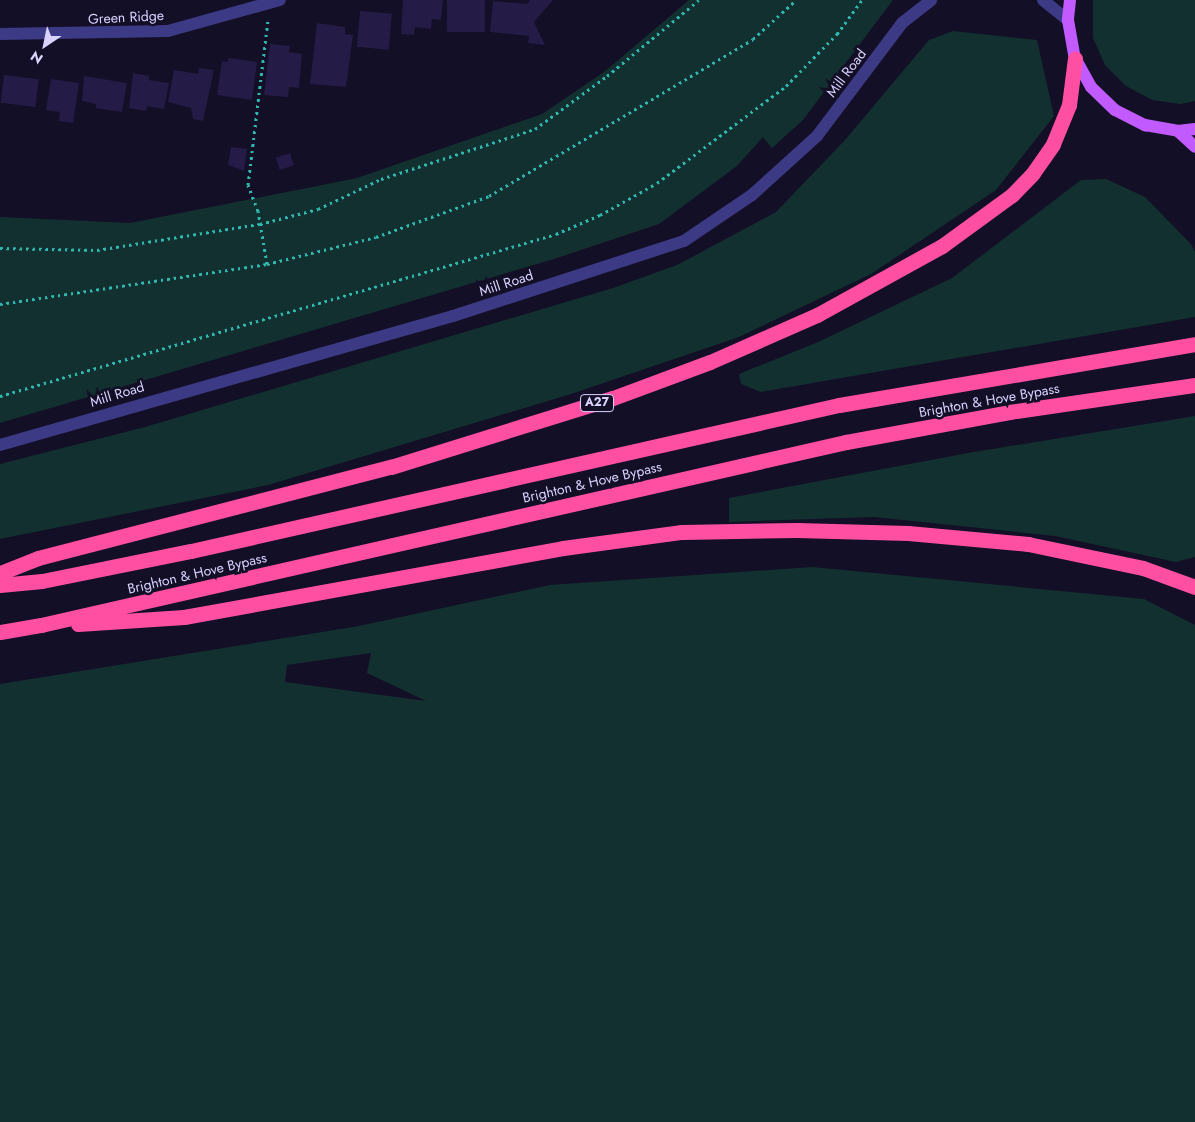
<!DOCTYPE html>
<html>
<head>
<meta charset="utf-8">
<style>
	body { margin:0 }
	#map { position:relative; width:1195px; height:1122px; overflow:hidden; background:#130f26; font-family:Jost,sans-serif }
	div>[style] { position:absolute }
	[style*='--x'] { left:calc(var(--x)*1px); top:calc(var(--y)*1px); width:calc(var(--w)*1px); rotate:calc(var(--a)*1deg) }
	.green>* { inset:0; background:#12302f }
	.building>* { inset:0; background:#241b47; transform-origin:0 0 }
	.path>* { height:3px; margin-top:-1.5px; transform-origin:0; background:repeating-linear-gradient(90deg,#2fb8b0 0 2.5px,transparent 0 6.5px) }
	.street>* { height:12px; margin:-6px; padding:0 6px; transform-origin:6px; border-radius:6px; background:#3d3a85 }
	.primary>* { height:12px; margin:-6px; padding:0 6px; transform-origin:6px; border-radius:6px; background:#c25bff }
	.highway>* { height:15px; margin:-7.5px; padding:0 7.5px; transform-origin:7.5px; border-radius:7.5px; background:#ff4fa3 }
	span { translate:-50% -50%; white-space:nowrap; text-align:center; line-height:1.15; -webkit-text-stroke:5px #130f26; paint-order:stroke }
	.shield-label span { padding:1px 4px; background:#130f26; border:1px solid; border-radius:4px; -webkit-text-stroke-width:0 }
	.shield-label { font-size:12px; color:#d9d4ff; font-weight:700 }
	.street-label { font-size:14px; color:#d9d4ff }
	.north { position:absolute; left:20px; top:20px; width:50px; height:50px; -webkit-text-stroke:4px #130f26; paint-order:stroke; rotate:214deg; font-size:14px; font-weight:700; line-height:20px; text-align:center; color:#d9d4ff }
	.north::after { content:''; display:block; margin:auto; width:18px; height:22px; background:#d9d4ff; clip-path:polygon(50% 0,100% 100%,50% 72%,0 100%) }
</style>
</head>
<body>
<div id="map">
	<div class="green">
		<i style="clip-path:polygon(689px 0,893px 0,803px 120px,772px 148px,763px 137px,737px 166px,659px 224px,554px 259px,0 423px,0 217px,130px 223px,357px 178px,542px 114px,604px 72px)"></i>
		<i style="clip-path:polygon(1093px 0,1195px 0,1195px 101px,1180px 104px,1152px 100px,1126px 86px,1105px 65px,1093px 38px)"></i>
		<i style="clip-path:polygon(953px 31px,1037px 40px,1054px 116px,996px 190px,871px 274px,739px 337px,571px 394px,268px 485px,0 539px,0 464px,145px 427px,613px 288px,677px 265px,776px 212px,845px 140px,929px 40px)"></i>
		<i style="clip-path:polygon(1106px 179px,1145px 197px,1191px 244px,1195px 252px,1195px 317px,761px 392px,741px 384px,739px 374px,818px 342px,952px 278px,1081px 180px)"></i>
		<i style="clip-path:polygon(1195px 416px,1195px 557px,1176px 562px,1055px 536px,874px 517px,729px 522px,729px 498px,968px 453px)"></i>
		<i style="clip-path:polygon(evenodd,812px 567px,1144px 599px,1195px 625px,1195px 1122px,0 1122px,0 684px,359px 626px,550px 585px,812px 567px,371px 653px,367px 673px,426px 701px,285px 682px,287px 665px,371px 653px)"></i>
	</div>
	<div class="building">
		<i style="clip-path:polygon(403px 0,443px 0,441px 20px,432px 19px,431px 29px,415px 27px,414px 35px,401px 34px)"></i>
		<i style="left:447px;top:0;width:38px;height:32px"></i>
		<i style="clip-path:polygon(530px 0,553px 0,534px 22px,545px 45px,528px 43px,529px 36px,490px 32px,493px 1px,527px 4px)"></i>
		<i style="left:360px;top:11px;width:32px;height:36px;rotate:5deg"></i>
		<i style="clip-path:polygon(317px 23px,345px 27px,345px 34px,353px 35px,346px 87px,310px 84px)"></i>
		<i style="clip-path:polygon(270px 44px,290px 46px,289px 52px,302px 54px,299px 88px,289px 87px,288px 97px,264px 95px)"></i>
		<i style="clip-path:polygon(228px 58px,257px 62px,252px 100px,217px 95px,222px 61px,228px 62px)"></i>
		<i style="clip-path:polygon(199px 68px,214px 70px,203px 121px,193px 119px,191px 108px,168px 102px,174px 70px,198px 74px)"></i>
		<i style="clip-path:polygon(133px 73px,149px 76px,149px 80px,169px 83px,164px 109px,147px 106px,146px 111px,129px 108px)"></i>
		<i style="left:4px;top:75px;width:35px;height:28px;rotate:7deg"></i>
		<i style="clip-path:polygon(84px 76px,127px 83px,122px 112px,96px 108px,96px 104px,82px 101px)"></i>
		<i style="clip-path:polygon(51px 79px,79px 83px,73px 123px,59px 121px,60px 112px,46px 110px)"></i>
		<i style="clip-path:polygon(231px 147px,247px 149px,244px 171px,228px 165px)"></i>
		<i style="left:290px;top:153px;width:13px;height:15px;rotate:72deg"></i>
	</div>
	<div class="path">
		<i style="--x:0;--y:248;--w:97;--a:1.2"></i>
		<i style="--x:97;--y:250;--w:165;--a:-9.1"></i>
		<i style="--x:260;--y:224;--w:60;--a:-14.5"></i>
		<i style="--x:318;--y:209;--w:70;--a:-25.5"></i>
		<i style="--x:381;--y:179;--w:162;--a:-18"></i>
		<i style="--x:535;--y:129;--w:89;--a:-36.4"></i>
		<i style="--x:607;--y:76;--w:119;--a:-39.6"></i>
		<i style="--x:267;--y:264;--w:54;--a:-99.6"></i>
		<i style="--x:258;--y:211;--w:28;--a:-111"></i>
		<i style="--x:248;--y:185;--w:166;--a:-83.1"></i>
		<i style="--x:0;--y:304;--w:270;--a:-8.5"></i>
		<i style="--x:267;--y:264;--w:112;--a:-13.9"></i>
		<i style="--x:376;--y:237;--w:120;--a:-19.9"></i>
		<i style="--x:489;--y:196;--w:307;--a:-30.7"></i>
		<i style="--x:753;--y:39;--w:58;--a:-42.2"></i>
		<i style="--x:0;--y:396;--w:579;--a:-16.24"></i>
		<i style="--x:556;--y:234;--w:48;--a:-23.4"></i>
		<i style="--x:600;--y:215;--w:65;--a:-29.3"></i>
		<i style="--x:657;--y:183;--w:161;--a:-36.9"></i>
		<i style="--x:786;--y:86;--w:73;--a:-45.6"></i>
		<i style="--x:837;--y:34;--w:42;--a:-53.7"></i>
	</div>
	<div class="street">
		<i style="--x:1043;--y:0;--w:32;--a:39"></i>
		<i style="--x:0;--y:34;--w:168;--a:-1"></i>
		<i style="--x:168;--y:31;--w:116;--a:-15.5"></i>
		<i style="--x:0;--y:445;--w:471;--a:-15.9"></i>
		<i style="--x:453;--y:316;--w:243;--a:-18"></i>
		<i style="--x:684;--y:241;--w:82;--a:-34.1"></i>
		<i style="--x:752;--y:195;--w:88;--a:-42.2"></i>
		<i style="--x:817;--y:136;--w:141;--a:-53"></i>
		<i style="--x:902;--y:23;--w:37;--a:-38"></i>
	</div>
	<div class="primary">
		<i style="--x:1070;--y:0;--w:20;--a:96"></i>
		<i style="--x:1068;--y:20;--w:39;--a:80"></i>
		<i style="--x:1075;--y:58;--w:33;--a:61"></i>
		<i style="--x:1091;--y:87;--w:33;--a:44"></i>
		<i style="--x:1115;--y:110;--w:34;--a:27"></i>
		<i style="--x:1145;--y:125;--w:34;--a:10"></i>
		<i style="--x:1178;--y:131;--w:17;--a:-7"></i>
		<i style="--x:1178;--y:131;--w:23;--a:43"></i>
	</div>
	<div class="highway">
		<i style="--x:0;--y:573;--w:41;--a:-21.5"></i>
		<i style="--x:38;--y:558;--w:365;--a:-14.5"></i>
		<i style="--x:391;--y:467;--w:232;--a:-17.3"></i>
		<i style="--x:613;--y:398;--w:103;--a:-20.4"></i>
		<i style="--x:710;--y:362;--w:117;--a:-23.7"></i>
		<i style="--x:817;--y:315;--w:143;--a:-28.9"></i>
		<i style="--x:942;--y:246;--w:87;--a:-36.1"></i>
		<i style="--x:1012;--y:195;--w:30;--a:-46"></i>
		<i style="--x:1033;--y:173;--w:35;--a:-55"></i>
		<i style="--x:1053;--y:144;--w:42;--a:-67.7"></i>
		<i style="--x:1069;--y:105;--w:47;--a:-82.7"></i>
		<i style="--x:0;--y:585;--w:42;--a:-5.4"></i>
		<i style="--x:42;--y:581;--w:152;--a:-11.4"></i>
		<i style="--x:191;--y:551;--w:664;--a:-12.7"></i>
		<i style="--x:839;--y:405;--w:361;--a:-9.7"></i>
		<i style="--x:78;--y:624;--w:106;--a:-3.8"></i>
		<i style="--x:184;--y:617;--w:385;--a:-10.3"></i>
		<i style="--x:563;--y:548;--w:120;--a:-7.7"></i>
		<i style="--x:682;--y:532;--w:115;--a:-1"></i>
		<i style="--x:797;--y:530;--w:111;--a:1.5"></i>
		<i style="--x:908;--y:533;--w:121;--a:5.2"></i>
		<i style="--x:1028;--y:544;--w:117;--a:11.8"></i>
		<i style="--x:1143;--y:568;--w:55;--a:20.1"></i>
		<i style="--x:0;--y:632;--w:42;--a:-9.7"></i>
		<i style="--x:41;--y:625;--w:826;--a:-12.81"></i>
		<i style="--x:846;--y:442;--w:166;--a:-10.4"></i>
		<i style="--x:1009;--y:412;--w:188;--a:-8.3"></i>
	</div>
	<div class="shield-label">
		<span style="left:597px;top:403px">A27</span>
	</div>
	<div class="street-label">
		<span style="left:126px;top:17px;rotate:-3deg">Green Ridge</span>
		<span style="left:846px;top:73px;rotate:-53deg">Mill Road</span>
		<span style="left:506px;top:283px;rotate:-18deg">Mill Road</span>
		<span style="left:117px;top:394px;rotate:-17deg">Mill Road</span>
		<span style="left:989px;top:400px;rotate:-10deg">Brighton &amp; Hove Bypass</span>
		<span style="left:592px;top:482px;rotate:-13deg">Brighton &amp; Hove Bypass</span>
		<span style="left:197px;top:573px;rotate:-13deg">Brighton &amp; Hove Bypass</span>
	</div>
	<div class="north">N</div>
</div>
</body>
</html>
